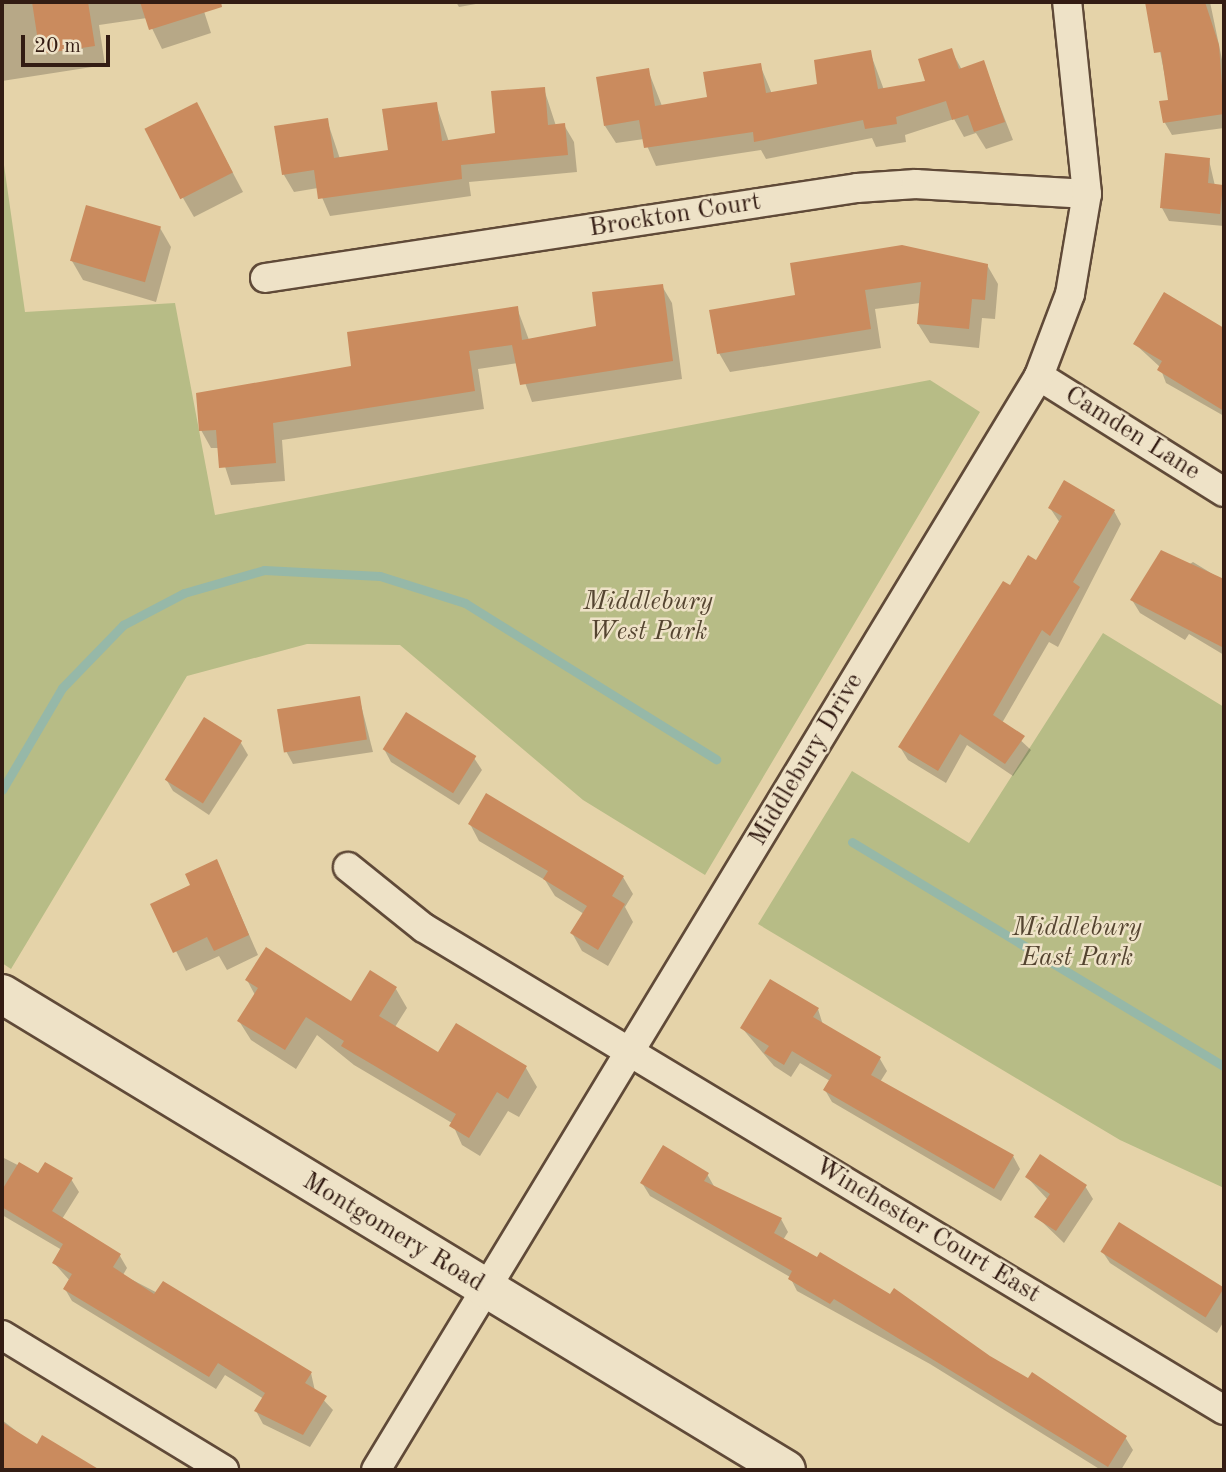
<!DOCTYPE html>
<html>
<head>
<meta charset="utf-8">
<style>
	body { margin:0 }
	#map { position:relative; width:1226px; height:1472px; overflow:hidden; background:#e5d3a9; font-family:"Old Standard TT",serif }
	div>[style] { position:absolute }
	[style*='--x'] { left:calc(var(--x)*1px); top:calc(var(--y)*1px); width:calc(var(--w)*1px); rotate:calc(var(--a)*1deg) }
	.green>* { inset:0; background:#b7bc86 }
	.shadow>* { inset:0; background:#0003 }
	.stream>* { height:9px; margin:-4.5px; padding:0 4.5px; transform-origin:4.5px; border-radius:4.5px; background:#96b8a8 }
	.building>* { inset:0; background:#ca8b5e; transform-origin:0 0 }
	.roads { filter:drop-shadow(2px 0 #604a38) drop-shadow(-2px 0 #604a38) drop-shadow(0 2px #604a38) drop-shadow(0 -2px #604a38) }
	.street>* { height:28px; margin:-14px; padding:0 14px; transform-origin:14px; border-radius:14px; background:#eee2c7 }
	.secondary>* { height:38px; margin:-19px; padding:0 19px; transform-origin:19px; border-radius:19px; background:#eee2c7 }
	span { translate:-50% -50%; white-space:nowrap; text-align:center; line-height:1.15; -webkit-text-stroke:5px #eee2c7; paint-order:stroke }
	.street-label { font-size:26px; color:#331c13 }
	.park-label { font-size:26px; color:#544430; font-style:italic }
	.frame { position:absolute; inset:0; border:4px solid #331c13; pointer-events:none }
	.scale { position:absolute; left:21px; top:35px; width:89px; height:32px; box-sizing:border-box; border:4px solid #331c13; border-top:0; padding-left:9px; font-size:21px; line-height:24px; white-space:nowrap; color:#331c13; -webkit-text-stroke:5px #eee2c7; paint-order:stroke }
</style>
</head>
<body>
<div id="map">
	<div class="green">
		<i style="clip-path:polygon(2px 151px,25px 312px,175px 303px,215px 515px,930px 380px,980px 412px,705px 875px,583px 800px,400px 645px,307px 644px,187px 676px,11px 969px,2px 963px)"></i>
		<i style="clip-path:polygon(1103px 633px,1224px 707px,1224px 1188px,1120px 1140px,758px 924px,852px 771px,969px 843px)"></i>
	</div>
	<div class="shadow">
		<i style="clip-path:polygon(2px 2px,201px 2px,211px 33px,162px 49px,147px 18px,99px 25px,105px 65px,2px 81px)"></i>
		<i style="clip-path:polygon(456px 2px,487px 2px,459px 7px)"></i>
		<i style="clip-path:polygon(1150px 2px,1210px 2px,1224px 69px,1224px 128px,1172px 135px,1165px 123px,1170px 101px)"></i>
		<i style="clip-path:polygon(951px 50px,962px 70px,983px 63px,1013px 140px,986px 149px,976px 133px,964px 137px,954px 119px,905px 135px,906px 142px,876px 147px,872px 138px,766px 159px,761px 150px,656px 166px,644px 139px,616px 143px,605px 126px,648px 70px,662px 106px,709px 98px,760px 65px,772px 94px,819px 86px,870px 52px,884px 90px,928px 83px)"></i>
		<i style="clip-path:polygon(544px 89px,556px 126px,564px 125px,574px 142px,577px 172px,469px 182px,471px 196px,330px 216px,318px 188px,294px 192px,284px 175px,276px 128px,327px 120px,340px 159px,390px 152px,436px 104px,449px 142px,497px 135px)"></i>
		<i style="clip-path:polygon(207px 124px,243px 192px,194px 217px,183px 198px)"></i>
		<i style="clip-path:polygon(1209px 160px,1215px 186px,1224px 191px,1224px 226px,1169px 221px,1162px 208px)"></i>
		<i style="clip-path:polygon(160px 228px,171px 247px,156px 302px,83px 280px,72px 261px)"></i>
		<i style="clip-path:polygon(987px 265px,998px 284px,995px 319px,982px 318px,979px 348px,930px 343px,918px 324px,920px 303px,875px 309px,881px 348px,730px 372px,719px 353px,711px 311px)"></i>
		<i style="clip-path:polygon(662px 286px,672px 303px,682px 379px,532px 402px,518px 363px,478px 369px,484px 409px,282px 440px,285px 481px,231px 485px,219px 448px,211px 448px,201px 430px,517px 308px,529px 340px,598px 327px)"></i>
		<i style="clip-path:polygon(1135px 344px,1211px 348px,1224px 356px,1224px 416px,1166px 383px,1160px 367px)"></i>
		<i style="clip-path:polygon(1050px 508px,1114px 511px,1121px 524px,1058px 647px,1049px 642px,1002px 723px,1031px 750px,1013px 776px,967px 745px,946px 783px,908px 760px,900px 747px,1010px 587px,1037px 563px,1060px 523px)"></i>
		<i style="clip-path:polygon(1193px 562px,1224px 581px,1224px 655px,1189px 634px,1185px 640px,1140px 613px,1132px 600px)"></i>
		<i style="clip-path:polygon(359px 697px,373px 752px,293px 764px,286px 751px)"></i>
		<i style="clip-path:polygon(205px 719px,241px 743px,248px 755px,209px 815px,173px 791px,166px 779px)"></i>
		<i style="clip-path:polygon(384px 749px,474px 758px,482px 770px,459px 805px,391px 762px)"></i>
		<i style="clip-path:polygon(470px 824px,623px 877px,633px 894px,625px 907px,633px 922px,608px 966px,582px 951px,572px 933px,584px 914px,555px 896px,545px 880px,479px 841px)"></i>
		<i style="clip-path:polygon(217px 861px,258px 955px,227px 970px,219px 956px,186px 971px,153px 905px,193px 886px)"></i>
		<i style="clip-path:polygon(247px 980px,352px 1003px,396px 989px,407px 1008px,395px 1027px,439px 1055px,456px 1025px,526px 1068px,537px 1087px,519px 1117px,508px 1111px,480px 1156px,462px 1145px,452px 1123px,354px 1065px,317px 1035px,296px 1069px,251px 1040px,239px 1021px,255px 995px)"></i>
		<i style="clip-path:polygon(818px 1009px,823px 1025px,880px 1059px,887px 1071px,880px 1082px,1013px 1156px,1020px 1169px,1001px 1201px,832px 1102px,825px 1090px,830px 1081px,800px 1063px,791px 1077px,774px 1066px,742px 1028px)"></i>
		<i style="clip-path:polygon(2px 1157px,39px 1176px,71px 1179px,79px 1192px,62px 1219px,120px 1256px,127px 1268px,123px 1275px,311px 1373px,315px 1391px,333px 1410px,310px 1447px,263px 1424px,256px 1411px,264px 1399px,225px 1375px,216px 1389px,72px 1301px,65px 1289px,70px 1281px,54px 1263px,62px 1250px,2px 1215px)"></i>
		<i style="clip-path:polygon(707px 1174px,715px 1188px,781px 1219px,788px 1232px,783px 1240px,1125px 1437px,1133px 1450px,1121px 1470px,1101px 1470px,930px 1364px,797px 1291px,790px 1277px,650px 1196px,642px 1183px)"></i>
		<i style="clip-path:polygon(1027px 1177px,1085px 1186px,1093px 1199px,1064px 1243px,1037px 1217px,1048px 1200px)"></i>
		<i style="clip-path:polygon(1120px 1224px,1224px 1290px,1224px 1321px,1217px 1333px,1110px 1263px,1102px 1251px)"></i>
		<i style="clip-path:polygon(2px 1420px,37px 1447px,42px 1438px,97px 1470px,2px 1470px)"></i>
	</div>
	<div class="stream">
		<i style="--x:2;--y:790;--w:118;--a:-59.5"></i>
		<i style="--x:62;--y:688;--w:88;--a:-45.9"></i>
		<i style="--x:123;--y:625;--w:69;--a:-27.7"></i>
		<i style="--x:184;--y:593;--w:83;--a:-16"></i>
		<i style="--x:264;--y:570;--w:116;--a:3"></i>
		<i style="--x:380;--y:576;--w:89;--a:17.6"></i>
		<i style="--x:465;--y:603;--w:296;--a:31.9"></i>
		<i style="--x:852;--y:842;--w:434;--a:31.1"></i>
	</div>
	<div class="building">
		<i style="clip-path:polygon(32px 2px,88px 2px,95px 46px,40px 54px)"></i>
		<i style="clip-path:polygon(140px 2px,221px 2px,222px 7px,149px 30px)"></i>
		<i style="clip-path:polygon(1145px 2px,1205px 2px,1219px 45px,1224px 114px,1163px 123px,1159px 101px,1168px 100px,1161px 52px,1154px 53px)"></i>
		<i style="clip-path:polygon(952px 48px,959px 69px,984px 60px,1005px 122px,974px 132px,968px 115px,952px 120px,946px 101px,896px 117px,897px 124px,865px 129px,863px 120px,754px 142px,753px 132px,644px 148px,639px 120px,604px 126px,596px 77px,649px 68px,655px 106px,707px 97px,703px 72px,761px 63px,766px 93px,817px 84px,814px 60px,871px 50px,878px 89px,925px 81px,918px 59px)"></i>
		<i style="clip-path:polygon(545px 87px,548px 125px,565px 123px,568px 155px,461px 165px,462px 179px,318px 199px,314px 170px,282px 175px,274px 126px,328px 118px,334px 158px,388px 150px,382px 109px,437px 102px,442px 141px,495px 133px,491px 91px)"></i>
		<i style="left:197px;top:102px;width:79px;height:59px;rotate:63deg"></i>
		<i style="clip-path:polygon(1165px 153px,1210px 158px,1208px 183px,1223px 185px,1220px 214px,1160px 208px)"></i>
		<i style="left:86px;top:205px;width:78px;height:58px;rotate:16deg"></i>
		<i style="clip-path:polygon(902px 245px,988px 264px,985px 300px,972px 299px,969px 329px,917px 324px,921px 282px,865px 290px,871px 329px,717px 354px,709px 310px,795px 295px,790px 263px)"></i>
		<i style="clip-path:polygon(663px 284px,673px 361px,520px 385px,512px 345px,469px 351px,475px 391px,273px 423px,276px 463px,219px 468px,216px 430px,199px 431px,196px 393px,351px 366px,347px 332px,518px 306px,522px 340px,596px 326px,592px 292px)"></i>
		<i style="clip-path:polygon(1164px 292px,1224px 328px,1224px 411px,1157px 370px,1162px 361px,1133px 344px)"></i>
		<i style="clip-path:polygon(1064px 480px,1115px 510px,1073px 582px,1080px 587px,1050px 636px,1042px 630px,993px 715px,1025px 736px,1005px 764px,960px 734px,938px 771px,898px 747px,1003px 581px,1010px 585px,1028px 555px,1036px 560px,1062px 516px,1048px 508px)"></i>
		<i style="clip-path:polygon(1161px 550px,1224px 579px,1224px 648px,1130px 600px)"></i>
		<i style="left:360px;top:696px;width:44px;height:84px;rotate:81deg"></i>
		<i style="left:406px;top:712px;width:83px;height:44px;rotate:32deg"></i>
		<i style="left:204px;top:717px;width:45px;height:74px;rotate:32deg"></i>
		<i style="clip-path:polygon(486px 793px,624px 876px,612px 896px,625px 904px,598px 950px,570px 933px,587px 906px,543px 879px,548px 871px,468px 824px)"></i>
		<i style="clip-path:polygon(217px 859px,249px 935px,214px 951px,207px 937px,173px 953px,150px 904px,190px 885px,185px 874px)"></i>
		<i style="clip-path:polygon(266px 947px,351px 1001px,370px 970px,397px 987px,379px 1016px,438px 1052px,456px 1023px,527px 1066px,508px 1099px,497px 1092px,469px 1138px,449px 1126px,456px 1114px,341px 1046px,344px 1041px,306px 1017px,285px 1050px,237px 1021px,258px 988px,245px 980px)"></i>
		<i style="clip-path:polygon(770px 979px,819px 1008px,813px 1017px,881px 1057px,871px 1075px,1014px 1155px,994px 1189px,823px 1090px,832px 1075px,792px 1051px,784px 1065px,764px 1053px,769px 1046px,740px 1028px)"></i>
		<i style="clip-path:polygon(663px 1145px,709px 1173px,704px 1181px,782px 1218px,774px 1233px,817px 1257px,820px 1252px,890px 1294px,894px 1288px,990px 1356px,1028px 1378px,1032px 1372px,1127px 1436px,1108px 1467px,834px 1299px,830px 1304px,788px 1279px,792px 1271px,640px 1183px)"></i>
		<i style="clip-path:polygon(1040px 1154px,1087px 1185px,1056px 1231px,1034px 1217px,1050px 1194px,1025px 1177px)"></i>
		<i style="clip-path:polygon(19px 1162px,38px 1173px,45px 1162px,73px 1178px,52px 1211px,121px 1254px,113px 1267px,154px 1294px,163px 1281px,312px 1372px,305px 1383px,327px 1396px,303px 1435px,254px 1411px,265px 1393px,218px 1363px,209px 1377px,63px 1289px,72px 1274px,52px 1263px,63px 1244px,2px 1207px,2px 1190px)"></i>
		<i style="left:1119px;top:1222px;width:124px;height:35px;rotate:32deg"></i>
		<i style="clip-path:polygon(2px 1422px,37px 1444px,42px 1435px,100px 1470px,2px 1470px)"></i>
	</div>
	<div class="roads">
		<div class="street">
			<i style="--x:265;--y:278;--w:599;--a:-8.64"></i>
			<i style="--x:857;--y:188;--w:59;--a:-3.9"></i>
			<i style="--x:916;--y:184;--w:171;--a:3.3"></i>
			<i style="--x:1039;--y:376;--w:218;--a:32.1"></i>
			<i style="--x:348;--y:867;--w:97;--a:38.8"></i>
			<i style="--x:424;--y:928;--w:934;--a:31.07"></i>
			<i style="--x:2;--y:1335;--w:260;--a:31.3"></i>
			<i style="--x:376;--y:1470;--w:1279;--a:-58.78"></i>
			<i style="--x:1039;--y:376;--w:88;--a:-69.3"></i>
			<i style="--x:1070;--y:294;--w:101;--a:-80.4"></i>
			<i style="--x:1087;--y:194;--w:193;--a:-95.9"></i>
		</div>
		<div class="secondary">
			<i style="--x:2;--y:994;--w:917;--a:31.26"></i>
		</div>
	</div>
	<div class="street-label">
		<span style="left:675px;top:216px;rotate:-9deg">Brockton Court</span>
		<span style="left:1132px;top:434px;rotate:32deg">Camden Lane</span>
		<span style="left:807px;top:760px;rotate:-59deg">Middlebury Drive</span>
		<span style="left:927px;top:1231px;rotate:31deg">Winchester Court East</span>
		<span style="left:393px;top:1233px;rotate:31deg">Montgomery Road</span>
	</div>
	<div class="park-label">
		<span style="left:648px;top:618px">Middlebury<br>West Park</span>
		<span style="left:1077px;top:944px">Middlebury<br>East Park</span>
	</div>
	<div class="frame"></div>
	<div class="scale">20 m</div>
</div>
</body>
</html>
